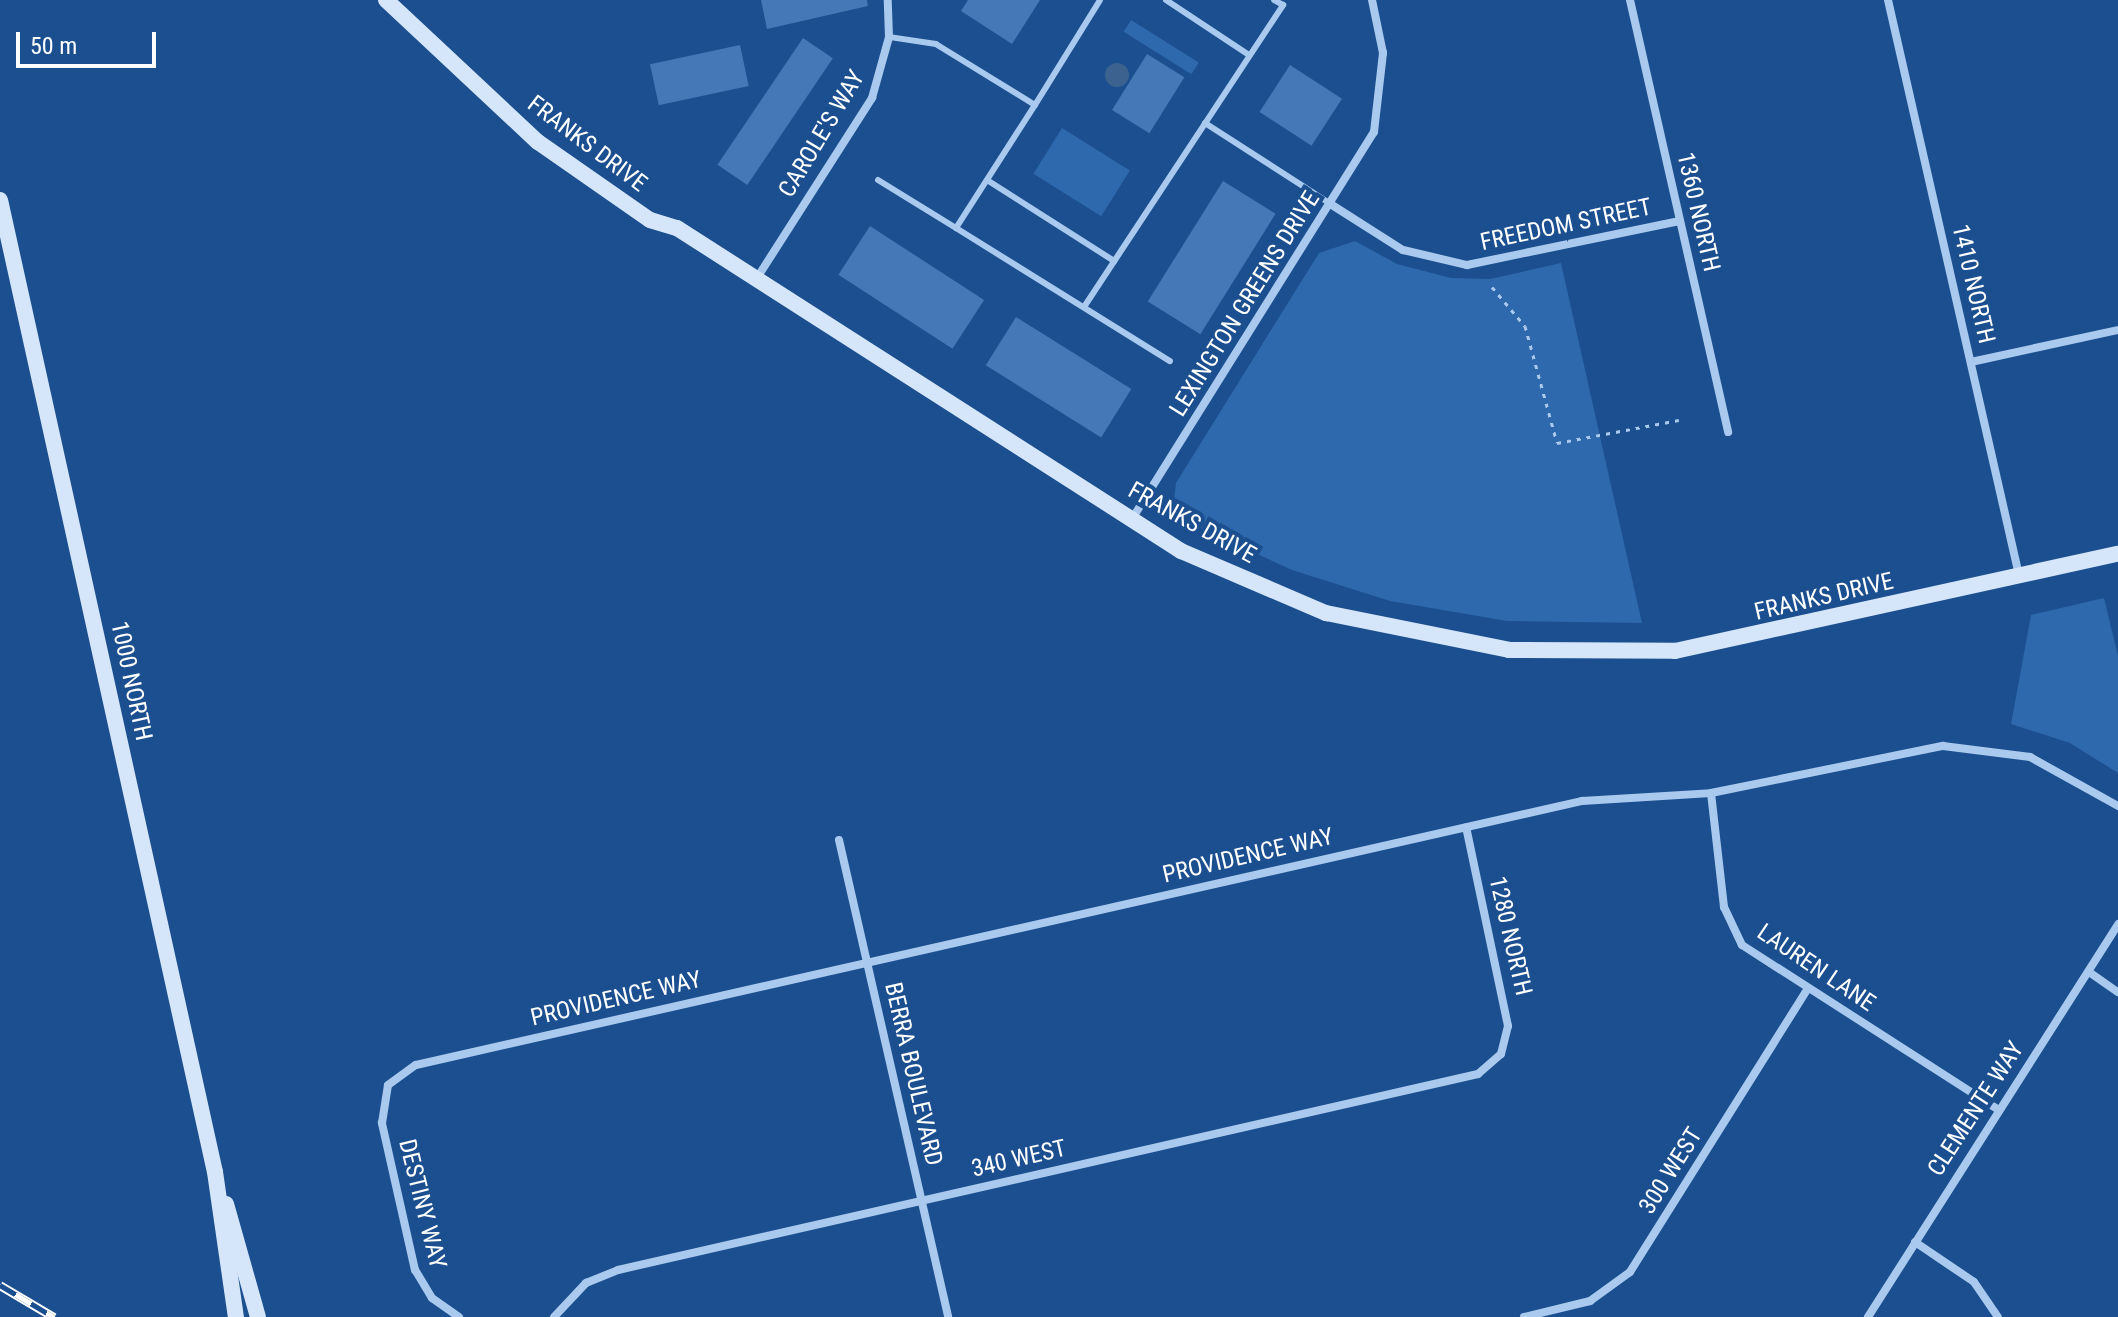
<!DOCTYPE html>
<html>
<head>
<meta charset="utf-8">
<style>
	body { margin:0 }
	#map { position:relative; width:2118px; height:1317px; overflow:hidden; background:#1b4f8f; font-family:"Roboto Condensed",sans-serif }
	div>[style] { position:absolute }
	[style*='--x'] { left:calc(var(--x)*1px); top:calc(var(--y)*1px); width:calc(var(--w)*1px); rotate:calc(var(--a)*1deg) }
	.green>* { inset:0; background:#2e69ad; transform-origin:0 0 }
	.water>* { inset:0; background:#3c6290 }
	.round { border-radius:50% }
	.building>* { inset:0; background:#4478b7; transform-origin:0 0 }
	.path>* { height:3px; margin-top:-1.5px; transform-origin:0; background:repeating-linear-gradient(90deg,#a9c9ee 0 4px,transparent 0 10px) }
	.lane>* { height:6px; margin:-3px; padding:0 3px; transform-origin:3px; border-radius:3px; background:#a9c9ee }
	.street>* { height:8px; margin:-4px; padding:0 4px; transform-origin:4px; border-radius:4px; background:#a9c9ee }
	.secondary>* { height:16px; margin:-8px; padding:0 8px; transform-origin:8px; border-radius:8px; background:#d6e6fa }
	.rail>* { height:9px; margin-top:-4.5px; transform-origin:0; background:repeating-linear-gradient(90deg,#1b4f8f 0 18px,#fff 0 36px); box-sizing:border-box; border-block:2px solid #fff }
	span { translate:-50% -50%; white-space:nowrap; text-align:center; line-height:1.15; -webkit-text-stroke:8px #1b4f8f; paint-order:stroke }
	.street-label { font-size:24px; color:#fff }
	.scale { position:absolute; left:16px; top:32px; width:140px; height:36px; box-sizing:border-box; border:4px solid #fff; border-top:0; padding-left:10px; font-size:24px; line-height:28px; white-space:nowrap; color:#fff; -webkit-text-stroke:6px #1b4f8f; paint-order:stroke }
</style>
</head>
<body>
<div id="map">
	<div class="green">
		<i style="left:1131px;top:20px;width:80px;height:14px;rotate:32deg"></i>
		<i style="left:1062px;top:128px;width:80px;height:54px;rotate:32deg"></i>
		<i style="clip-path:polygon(1355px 241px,1397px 264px,1451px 278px,1490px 279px,1561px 263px,1642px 623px,1507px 621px,1390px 601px,1292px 570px,1185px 521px,1174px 500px,1176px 483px,1319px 253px)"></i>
		<i style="clip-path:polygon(2104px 598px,2118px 656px,2118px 773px,2070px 743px,2011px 724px,2031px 615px)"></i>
	</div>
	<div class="water">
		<i class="round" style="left:1105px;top:63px;width:24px;height:24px"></i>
	</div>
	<div class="building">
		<i style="clip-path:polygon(761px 0,867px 0,868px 6px,767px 29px)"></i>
		<i style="clip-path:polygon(968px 0,1040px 0,1012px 44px,961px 11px)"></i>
		<i style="left:803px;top:38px;width:36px;height:153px;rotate:34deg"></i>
		<i style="left:740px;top:45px;width:42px;height:92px;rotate:78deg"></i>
		<i style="left:1147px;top:54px;width:44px;height:66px;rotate:32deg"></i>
		<i style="left:1290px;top:65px;width:62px;height:56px;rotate:33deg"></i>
		<i style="left:1223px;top:181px;width:62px;height:142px;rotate:32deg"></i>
		<i style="left:870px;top:226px;width:136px;height:58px;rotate:33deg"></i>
		<i style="left:1016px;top:317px;width:136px;height:57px;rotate:32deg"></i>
	</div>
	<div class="path">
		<i style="--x:1492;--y:287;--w:51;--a:49.8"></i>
		<i style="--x:1525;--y:326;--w:121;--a:74.7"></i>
		<i style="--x:1557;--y:443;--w:124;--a:-10.7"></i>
	</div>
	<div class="lane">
		<i style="--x:1166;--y:0;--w:100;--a:33.5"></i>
		<i style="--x:1035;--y:105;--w:123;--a:-58.2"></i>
		<i style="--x:1205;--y:123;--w:151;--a:32.8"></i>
		<i style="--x:878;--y:180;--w:92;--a:31.6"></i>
		<i style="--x:956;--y:228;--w:146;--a:-57.3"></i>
		<i style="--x:1035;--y:105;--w:116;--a:-148.4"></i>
		<i style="--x:936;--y:44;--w:48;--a:-171.5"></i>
		<i style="--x:987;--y:180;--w:151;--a:32.5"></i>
		<i style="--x:956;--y:228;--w:252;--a:31.9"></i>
		<i style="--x:1084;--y:307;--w:362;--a:-56.6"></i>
		<i style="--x:1283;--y:5;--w:10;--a:-151"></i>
	</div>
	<div class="street">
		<i style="--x:1630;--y:0;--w:443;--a:77.2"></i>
		<i style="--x:1888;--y:0;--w:590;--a:77.17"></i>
		<i style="--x:1332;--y:205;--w:84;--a:32.4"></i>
		<i style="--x:1403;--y:250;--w:66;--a:13.2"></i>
		<i style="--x:1467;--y:265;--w:217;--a:-11.7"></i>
		<i style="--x:757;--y:278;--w:214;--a:-57.4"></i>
		<i style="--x:872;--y:98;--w:63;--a:-74.4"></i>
		<i style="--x:889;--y:37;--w:37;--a:-92"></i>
		<i style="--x:1971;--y:362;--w:150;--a:-12.3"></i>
		<i style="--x:1132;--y:519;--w:456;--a:-58"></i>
		<i style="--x:1374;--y:132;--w:80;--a:-83.5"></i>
		<i style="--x:1383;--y:53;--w:54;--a:-101.7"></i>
		<i style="--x:1711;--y:793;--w:115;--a:83.5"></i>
		<i style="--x:1724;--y:907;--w:42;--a:64.7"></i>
		<i style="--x:1742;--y:945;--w:305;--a:32.7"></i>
		<i style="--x:839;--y:840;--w:489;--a:77.1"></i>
		<i style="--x:2089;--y:972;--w:35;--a:35"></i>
		<i style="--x:1915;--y:1242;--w:71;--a:34.1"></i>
		<i style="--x:1974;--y:1282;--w:42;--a:55.6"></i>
		<i style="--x:459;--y:1317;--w:33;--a:-145"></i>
		<i style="--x:432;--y:1298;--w:33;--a:-121"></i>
		<i style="--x:415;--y:1270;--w:151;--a:-102.7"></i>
		<i style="--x:382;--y:1123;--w:38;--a:-81"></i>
		<i style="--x:388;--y:1085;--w:34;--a:-36"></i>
		<i style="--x:416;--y:1065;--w:1196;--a:-12.76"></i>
		<i style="--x:1582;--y:801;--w:129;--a:-3.5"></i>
		<i style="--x:1711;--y:793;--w:237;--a:-11.5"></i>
		<i style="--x:1943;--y:746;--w:88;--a:7.2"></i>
		<i style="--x:2030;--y:757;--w:101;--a:29.1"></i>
		<i style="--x:554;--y:1317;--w:47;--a:-46.7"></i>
		<i style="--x:586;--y:1283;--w:35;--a:-22"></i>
		<i style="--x:618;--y:1270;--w:882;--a:-12.84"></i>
		<i style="--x:1478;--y:1074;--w:30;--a:-41"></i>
		<i style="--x:1501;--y:1054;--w:29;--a:-76"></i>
		<i style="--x:1508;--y:1026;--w:203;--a:-101.9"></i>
		<i style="--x:1524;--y:1317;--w:68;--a:-13.6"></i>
		<i style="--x:1590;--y:1301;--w:49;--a:-35.9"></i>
		<i style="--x:1630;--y:1272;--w:333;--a:-57.9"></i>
		<i style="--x:1868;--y:1317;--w:466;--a:-57.5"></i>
	</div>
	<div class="secondary">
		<i style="--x:386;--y:0;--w:208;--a:43.1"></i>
		<i style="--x:538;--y:142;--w:136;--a:34.9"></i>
		<i style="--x:650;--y:220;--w:28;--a:17"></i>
		<i style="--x:677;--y:228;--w:599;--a:32.65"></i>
		<i style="--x:1181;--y:551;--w:158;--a:23.2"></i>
		<i style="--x:1326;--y:613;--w:187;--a:11.4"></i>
		<i style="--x:1509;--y:650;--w:166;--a:0.3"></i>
		<i style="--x:1675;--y:651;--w:453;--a:-12.4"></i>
		<i style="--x:0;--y:200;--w:995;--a:77.53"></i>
		<i style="--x:215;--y:1172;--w:147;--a:81.8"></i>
		<i style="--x:226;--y:1204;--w:117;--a:74.2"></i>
	</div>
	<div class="rail">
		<i style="--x:0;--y:1285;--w:63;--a:30.7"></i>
	</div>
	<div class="street-label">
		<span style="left:822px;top:134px;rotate:-59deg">CAROLE'S WAY</span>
		<span style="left:587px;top:144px;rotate:37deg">FRANKS DRIVE</span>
		<span style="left:1698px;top:212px;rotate:77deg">1360 NORTH</span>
		<span style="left:1566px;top:225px;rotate:-12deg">FREEDOM STREET</span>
		<span style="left:1973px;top:284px;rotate:77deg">1410 NORTH</span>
		<span style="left:1245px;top:304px;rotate:-58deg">LEXINGTON GREENS DRIVE</span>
		<span style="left:1192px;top:523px;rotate:29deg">FRANKS DRIVE</span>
		<span style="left:1824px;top:597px;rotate:-13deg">FRANKS DRIVE</span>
		<span style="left:131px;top:681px;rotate:78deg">1000 NORTH</span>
		<span style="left:1248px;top:856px;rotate:-13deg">PROVIDENCE WAY</span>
		<span style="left:1510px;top:936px;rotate:77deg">1280 NORTH</span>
		<span style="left:1816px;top:968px;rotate:34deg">LAUREN LANE</span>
		<span style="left:616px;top:999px;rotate:-13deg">PROVIDENCE WAY</span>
		<span style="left:913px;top:1074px;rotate:77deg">BERRA BOULEVARD</span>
		<span style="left:1976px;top:1109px;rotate:-57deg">CLEMENTE WAY</span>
		<span style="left:1019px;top:1159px;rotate:-13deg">340 WEST</span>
		<span style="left:1671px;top:1171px;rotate:-58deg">300 WEST</span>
		<span style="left:422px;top:1204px;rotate:76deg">DESTINY WAY</span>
	</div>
	<div class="scale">50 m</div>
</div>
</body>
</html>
